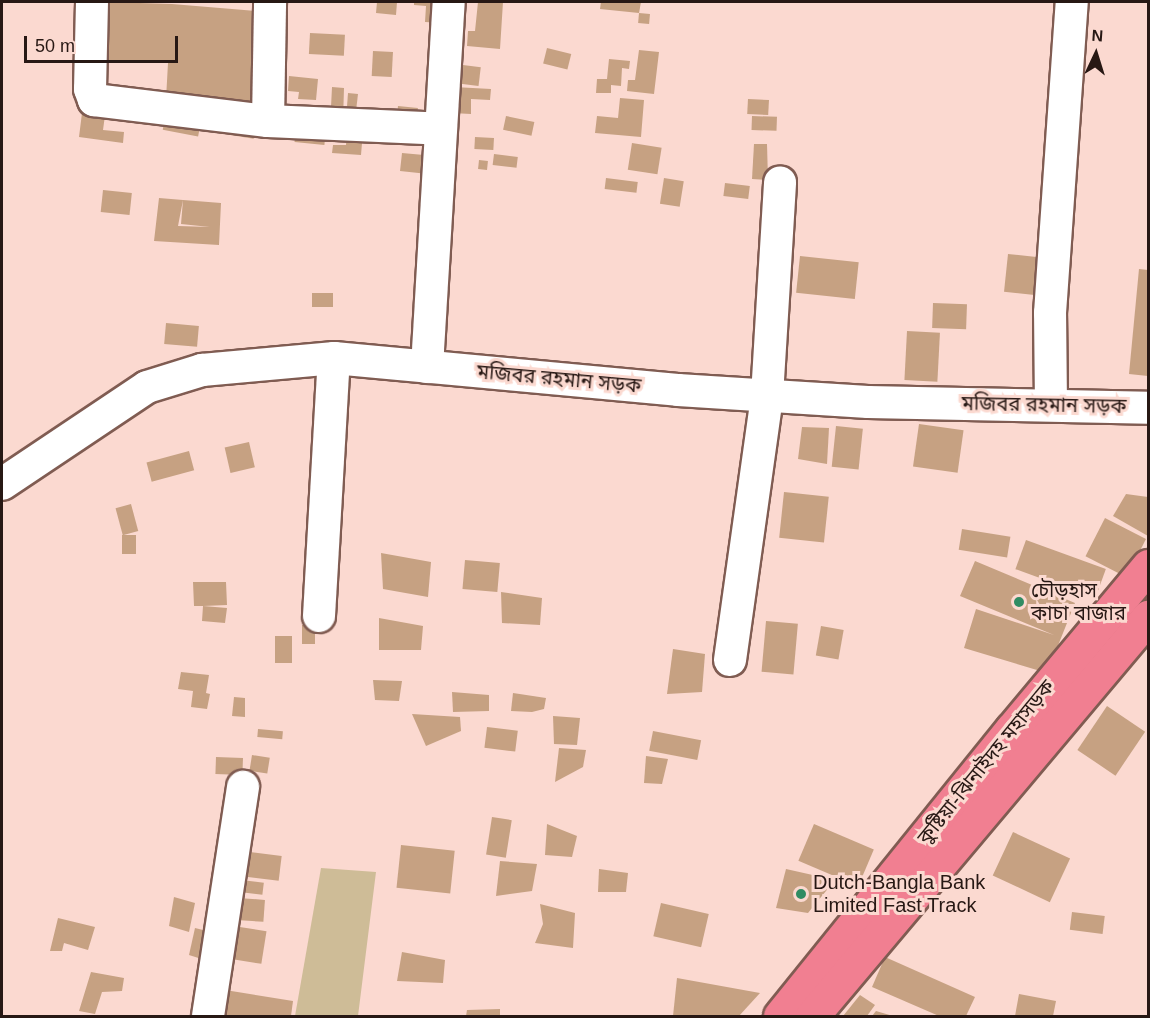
<!DOCTYPE html>
<html>
<head>
<meta charset="utf-8">
<style>
	body { margin:0 }
	#map { position:relative; width:1150px; height:1018px; overflow:hidden; background:#fbd9d0; font-family:Arial,"Noto Sans Bengali",sans-serif }
	div>[style] { position:absolute }
	[style*='--x'] { left:calc(var(--x)*1px); top:calc(var(--y)*1px); width:calc(var(--w)*1px); rotate:calc(var(--a)*1deg) }
	.green>* { inset:0; background:#cebc97 }
	.building>* { inset:0; background:#c6a182; transform-origin:0 0 }
	.roads { filter:drop-shadow(2px 0 #805c52) drop-shadow(-2px 0 #805c52) drop-shadow(0 2px #805c52) drop-shadow(0 -2px #805c52) }
	.minor>* { height:32px; margin:-16px; padding:0 16px; transform-origin:16px; border-radius:16px; background:#fff }
	.highway>* { height:33px; margin:-16.5px; padding:0 16.5px; transform-origin:16.5px; border-radius:16.5px; background:#f17f91 }
	.dots>* { width:16px; height:16px; translate:-50% -50%; box-sizing:border-box; border:3px solid #fbd9d0; border-radius:50% }
	span { translate:-50% -50%; white-space:nowrap; text-align:center; line-height:1.15; -webkit-text-stroke:6px #fbd9d0; paint-order:stroke }
	.street-label { font-size:20px; color:#271814 }
	.poi-label { font-size:20px; color:#271814 }
	.left { translate:0 -50%; text-align:left }
	.frame { position:absolute; inset:0; border:3px solid #271814; pointer-events:none }
	.north { position:absolute; left:1066px; top:24px; width:60px; height:60px; -webkit-text-stroke:4px #fbd9d0; paint-order:stroke; rotate:4deg; font-size:16px; font-weight:700; line-height:24px; text-align:center; color:#271814 }
	.north::after { content:''; display:block; margin:auto; width:21px; height:27px; background:#271814; clip-path:polygon(50% 0,100% 100%,50% 72%,0 100%) }
	.scale { position:absolute; left:24px; top:36px; width:154px; height:27px; box-sizing:border-box; border:3px solid #271814; border-top:0; padding-left:8px; font-size:18px; line-height:21px; white-space:nowrap; color:#271814; -webkit-text-stroke:4px #fbd9d0; paint-order:stroke }
</style>
</head>
<body>
<div id="map">
	<div class="green">
		<i style="clip-path:polygon(321px 868px,376px 872px,358px 1016px,295px 1016px)"></i>
	</div>
	<div class="building">
		<i style="clip-path:polygon(108px 2px,172px 4px,267px 12px,257px 109px,166px 99px,168px 63px,104px 61px)"></i>
		<i style="clip-path:polygon(377px 2px,397px 2px,396px 15px,376px 13px)"></i>
		<i style="clip-path:polygon(414px 2px,444px 2px,442px 23px,425px 22px,426px 6px,414px 5px)"></i>
		<i style="clip-path:polygon(478px 2px,503px 2px,500px 49px,467px 46px,468px 31px,475px 31px)"></i>
		<i style="clip-path:polygon(601px 2px,641px 2px,639px 13px,600px 9px)"></i>
		<i style="left:639px;top:13px;width:11px;height:10px;rotate:5deg"></i>
		<i style="left:310px;top:33px;width:35px;height:21px;rotate:3deg"></i>
		<i style="left:547px;top:48px;width:25px;height:16px;rotate:14deg"></i>
		<i style="clip-path:polygon(639px 50px,659px 52px,654px 94px,627px 91px,628px 80px,635px 80px)"></i>
		<i style="left:373px;top:51px;width:20px;height:25px;rotate:3deg"></i>
		<i style="clip-path:polygon(609px 59px,630px 61px,629px 69px,622px 68px,621px 86px,611px 85px,611px 93px,596px 93px,597px 79px,607px 79px)"></i>
		<i style="left:455px;top:64px;width:26px;height:19px;rotate:7deg"></i>
		<i style="clip-path:polygon(289px 76px,318px 79px,316px 100px,298px 99px,299px 92px,288px 91px)"></i>
		<i style="clip-path:polygon(332px 87px,344px 88px,343px 121px,313px 120px,313px 107px,331px 107px)"></i>
		<i style="clip-path:polygon(454px 87px,491px 89px,490px 100px,471px 99px,471px 114px,452px 113px)"></i>
		<i style="clip-path:polygon(348px 93px,358px 94px,356px 111px,346px 120px)"></i>
		<i style="clip-path:polygon(620px 98px,644px 100px,641px 137px,595px 133px,597px 116px,618px 118px)"></i>
		<i style="left:748px;top:99px;width:21px;height:15px;rotate:3deg"></i>
		<i style="clip-path:polygon(83px 105px,106px 108px,103px 130px,124px 132px,123px 143px,79px 137px)"></i>
		<i style="left:398px;top:106px;width:20px;height:16px;rotate:6deg"></i>
		<i style="left:166px;top:113px;width:36px;height:17px;rotate:11deg"></i>
		<i style="left:506px;top:116px;width:29px;height:14px;rotate:12deg"></i>
		<i style="left:752px;top:116px;width:25px;height:14px;rotate:2deg"></i>
		<i style="left:231px;top:122px;width:25px;height:13px;rotate:9deg"></i>
		<i style="left:296px;top:128px;width:30px;height:14px;rotate:6deg"></i>
		<i style="clip-path:polygon(347px 132px,374px 133px,373px 144px,362px 143px,361px 155px,332px 153px,333px 145px,346px 145px)"></i>
		<i style="left:475px;top:137px;width:19px;height:12px;rotate:3deg"></i>
		<i style="left:632px;top:143px;width:30px;height:27px;rotate:9deg"></i>
		<i style="clip-path:polygon(754px 144px,767px 144px,768px 180px,752px 179px)"></i>
		<i style="clip-path:polygon(402px 153px,424px 155px,423px 162px,429px 163px,428px 174px,400px 171px)"></i>
		<i style="left:494px;top:154px;width:24px;height:11px;rotate:7deg"></i>
		<i style="left:479px;top:160px;width:9px;height:9px;rotate:6deg"></i>
		<i style="left:606px;top:178px;width:32px;height:11px;rotate:7deg"></i>
		<i style="left:664px;top:178px;width:20px;height:26px;rotate:9deg"></i>
		<i style="left:725px;top:183px;width:25px;height:13px;rotate:7deg"></i>
		<i style="left:103px;top:190px;width:29px;height:22px;rotate:6deg"></i>
		<i style="clip-path:polygon(159px 198px,183px 200px,178px 226px,210px 227px,181px 224px,183px 200px,221px 203px,219px 245px,154px 241px)"></i>
		<i style="left:1008px;top:254px;width:40px;height:38px;rotate:6deg"></i>
		<i style="left:800px;top:256px;width:59px;height:37px;rotate:6deg"></i>
		<i style="clip-path:polygon(1139px 269px,1148px 270px,1148px 376px,1129px 374px)"></i>
		<i style="left:312px;top:293px;width:21px;height:14px"></i>
		<i style="left:933px;top:303px;width:34px;height:25px;rotate:2deg"></i>
		<i style="left:166px;top:323px;width:33px;height:21px;rotate:5deg"></i>
		<i style="left:907px;top:331px;width:33px;height:49px;rotate:3deg"></i>
		<i style="left:919px;top:424px;width:45px;height:43px;rotate:8deg"></i>
		<i style="left:836px;top:426px;width:27px;height:41px;rotate:6deg"></i>
		<i style="clip-path:polygon(802px 427px,829px 428px,827px 464px,798px 459px)"></i>
		<i style="left:249px;top:442px;width:26px;height:25px;rotate:77deg"></i>
		<i style="left:189px;top:451px;width:20px;height:44px;rotate:75deg"></i>
		<i style="left:784px;top:492px;width:45px;height:46px;rotate:6deg"></i>
		<i style="clip-path:polygon(1126px 494px,1148px 497px,1148px 536px,1113px 516px)"></i>
		<i style="left:131px;top:504px;width:28px;height:16px;rotate:75deg"></i>
		<i style="left:1105px;top:518px;width:46px;height:43px;rotate:27deg"></i>
		<i style="left:962px;top:529px;width:49px;height:21px;rotate:9deg"></i>
		<i style="left:122px;top:535px;width:14px;height:19px"></i>
		<i style="left:1026px;top:540px;width:85px;height:31px;rotate:20deg"></i>
		<i style="clip-path:polygon(381px 553px,431px 562px,428px 597px,383px 589px)"></i>
		<i style="left:465px;top:560px;width:35px;height:29px;rotate:5deg"></i>
		<i style="clip-path:polygon(975px 561px,1075px 603px,1047px 673px,964px 648px,976px 609px,1054px 635px,960px 596px)"></i>
		<i style="clip-path:polygon(193px 582px,226px 582px,227px 605px,203px 606px,227px 608px,225px 623px,202px 621px,203px 606px,194px 606px)"></i>
		<i style="clip-path:polygon(501px 592px,542px 598px,540px 625px,502px 623px)"></i>
		<i style="clip-path:polygon(379px 618px,423px 626px,421px 650px,379px 650px)"></i>
		<i style="left:766px;top:621px;width:32px;height:51px;rotate:5deg"></i>
		<i style="left:302px;top:625px;width:13px;height:19px"></i>
		<i style="left:821px;top:626px;width:23px;height:30px;rotate:10deg"></i>
		<i style="left:275px;top:636px;width:17px;height:27px"></i>
		<i style="clip-path:polygon(673px 649px,705px 654px,702px 692px,667px 694px)"></i>
		<i style="clip-path:polygon(181px 672px,209px 675px,206px 693px,210px 694px,207px 709px,191px 707px,193px 691px,178px 689px)"></i>
		<i style="clip-path:polygon(373px 680px,402px 681px,399px 701px,375px 700px)"></i>
		<i style="clip-path:polygon(452px 692px,489px 695px,489px 711px,453px 712px)"></i>
		<i style="clip-path:polygon(513px 693px,546px 698px,544px 709px,532px 712px,511px 711px)"></i>
		<i style="clip-path:polygon(234px 697px,245px 698px,245px 717px,232px 716px)"></i>
		<i style="left:1107px;top:706px;width:46px;height:53px;rotate:34deg"></i>
		<i style="clip-path:polygon(412px 714px,460px 717px,461px 731px,426px 746px)"></i>
		<i style="clip-path:polygon(553px 716px,580px 718px,577px 745px,554px 744px)"></i>
		<i style="left:487px;top:727px;width:31px;height:21px;rotate:7deg"></i>
		<i style="left:258px;top:729px;width:25px;height:8px;rotate:5deg"></i>
		<i style="left:653px;top:731px;width:49px;height:20px;rotate:11deg"></i>
		<i style="clip-path:polygon(559px 748px,586px 750px,583px 767px,555px 782px)"></i>
		<i style="left:252px;top:755px;width:18px;height:16px;rotate:9deg"></i>
		<i style="clip-path:polygon(646px 756px,668px 759px,662px 784px,644px 783px)"></i>
		<i style="left:216px;top:757px;width:27px;height:17px;rotate:2deg"></i>
		<i style="left:492px;top:817px;width:20px;height:38px;rotate:9deg"></i>
		<i style="clip-path:polygon(547px 824px,577px 836px,572px 857px,545px 855px)"></i>
		<i style="left:814px;top:824px;width:65px;height:40px;rotate:23deg"></i>
		<i style="left:1013px;top:832px;width:63px;height:48px;rotate:25deg"></i>
		<i style="left:401px;top:845px;width:54px;height:43px;rotate:6deg"></i>
		<i style="left:241px;top:851px;width:41px;height:25px;rotate:7deg"></i>
		<i style="clip-path:polygon(500px 861px,537px 864px,532px 891px,496px 896px)"></i>
		<i style="clip-path:polygon(599px 869px,628px 873px,626px 892px,598px 892px)"></i>
		<i style="clip-path:polygon(786px 869px,835px 880px,808px 913px,776px 908px)"></i>
		<i style="left:241px;top:880px;width:23px;height:12px;rotate:7deg"></i>
		<i style="clip-path:polygon(174px 897px,195px 903px,189px 932px,169px 926px)"></i>
		<i style="left:238px;top:898px;width:27px;height:22px;rotate:4deg"></i>
		<i style="left:661px;top:903px;width:49px;height:34px;rotate:13deg"></i>
		<i style="clip-path:polygon(540px 904px,575px 913px,573px 948px,535px 943px,543px 924px)"></i>
		<i style="left:1072px;top:912px;width:33px;height:18px;rotate:7deg"></i>
		<i style="clip-path:polygon(58px 918px,95px 927px,88px 950px,64px 943px,62px 951px,50px 951px)"></i>
		<i style="left:227px;top:925px;width:40px;height:33px;rotate:9deg"></i>
		<i style="clip-path:polygon(195px 928px,215px 933px,211px 962px,189px 955px)"></i>
		<i style="clip-path:polygon(402px 952px,445px 960px,443px 983px,397px 981px)"></i>
		<i style="clip-path:polygon(885px 957px,975px 997px,966px 1016px,939px 1016px,872px 987px)"></i>
		<i style="clip-path:polygon(91px 972px,124px 978px,122px 991px,102px 992px,95px 1014px,79px 1011px)"></i>
		<i style="clip-path:polygon(677px 978px,760px 993px,739px 1016px,673px 1016px)"></i>
		<i style="clip-path:polygon(219px 989px,293px 1001px,291px 1016px,226px 1016px,213px 1014px)"></i>
		<i style="clip-path:polygon(1019px 994px,1056px 1001px,1053px 1016px,1015px 1016px)"></i>
		<i style="clip-path:polygon(860px 995px,875px 1005px,867px 1016px,843px 1016px)"></i>
		<i style="clip-path:polygon(500px 1009px,500px 1016px,466px 1016px,467px 1010px)"></i>
		<i style="clip-path:polygon(876px 1011px,893px 1016px,872px 1016px)"></i>
	</div>
	<div class="roads">
		<div class="minor">
			<i style="--x:92;--y:2;--w:87;--a:91.3"></i>
			<i style="--x:90;--y:89;--w:12;--a:70"></i>
			<i style="--x:94;--y:100;--w:175;--a:6.9"></i>
			<i style="--x:268;--y:121;--w:173;--a:2.6"></i>
			<i style="--x:268;--y:121;--w:119;--a:-89"></i>
			<i style="--x:427;--y:367;--w:366;--a:-86.6"></i>
			<i style="--x:1051;--y:405;--w:92;--a:-90.6"></i>
			<i style="--x:1050;--y:313;--w:312;--a:-86"></i>
			<i style="--x:2;--y:484;--w:174;--a:-33.8"></i>
			<i style="--x:147;--y:387;--w:58;--a:-17.2"></i>
			<i style="--x:202;--y:370;--w:133;--a:-5.2"></i>
			<i style="--x:334;--y:358;--w:345;--a:5.3"></i>
			<i style="--x:678;--y:390;--w:190;--a:3.6"></i>
			<i style="--x:868;--y:402;--w:280;--a:1.2"></i>
			<i style="--x:319;--y:616;--w:258;--a:-86.7"></i>
			<i style="--x:730;--y:660;--w:267;--a:-82"></i>
			<i style="--x:767;--y:396;--w:214;--a:-86.5"></i>
			<i style="--x:208;--y:1016;--w:232;--a:-81.3"></i>
		</div>
		<div class="highway">
			<i style="--x:780;--y:1016;--w:368;--a:-51.1"></i>
			<i style="--x:1011;--y:730;--w:214;--a:-50.1"></i>
			<i style="--x:812;--y:1016;--w:522;--a:-49.9"></i>
		</div>
	</div>
	<div class="dots">
		<i style="left:1019px;top:602px;background:#308c63"></i>
		<i style="left:801px;top:894px;background:#308c63"></i>
	</div>
	<div class="street-label">
		<span style="left:559px;top:379px;rotate:5deg">মজিবর রহমান সড়ক</span>
		<span style="left:1044px;top:405px;rotate:1deg">মজিবর রহমান সড়ক</span>
		<span style="left:986px;top:762px;rotate:-51deg">কুষ্টিয়া-ঝিনাইদহ মহাসড়ক</span>
	</div>
	<div class="poi-label">
		<span class="left" style="left:1031px;top:602px">চৌড়হাস<br>কাচা বাজার</span>
		<span class="left" style="left:813px;top:894px">Dutch-Bangla Bank<br>Limited Fast Track</span>
	</div>
	<div class="frame"></div>
	<div class="north">N</div>
	<div class="scale">50 m</div>
</div>
</body>
</html>
